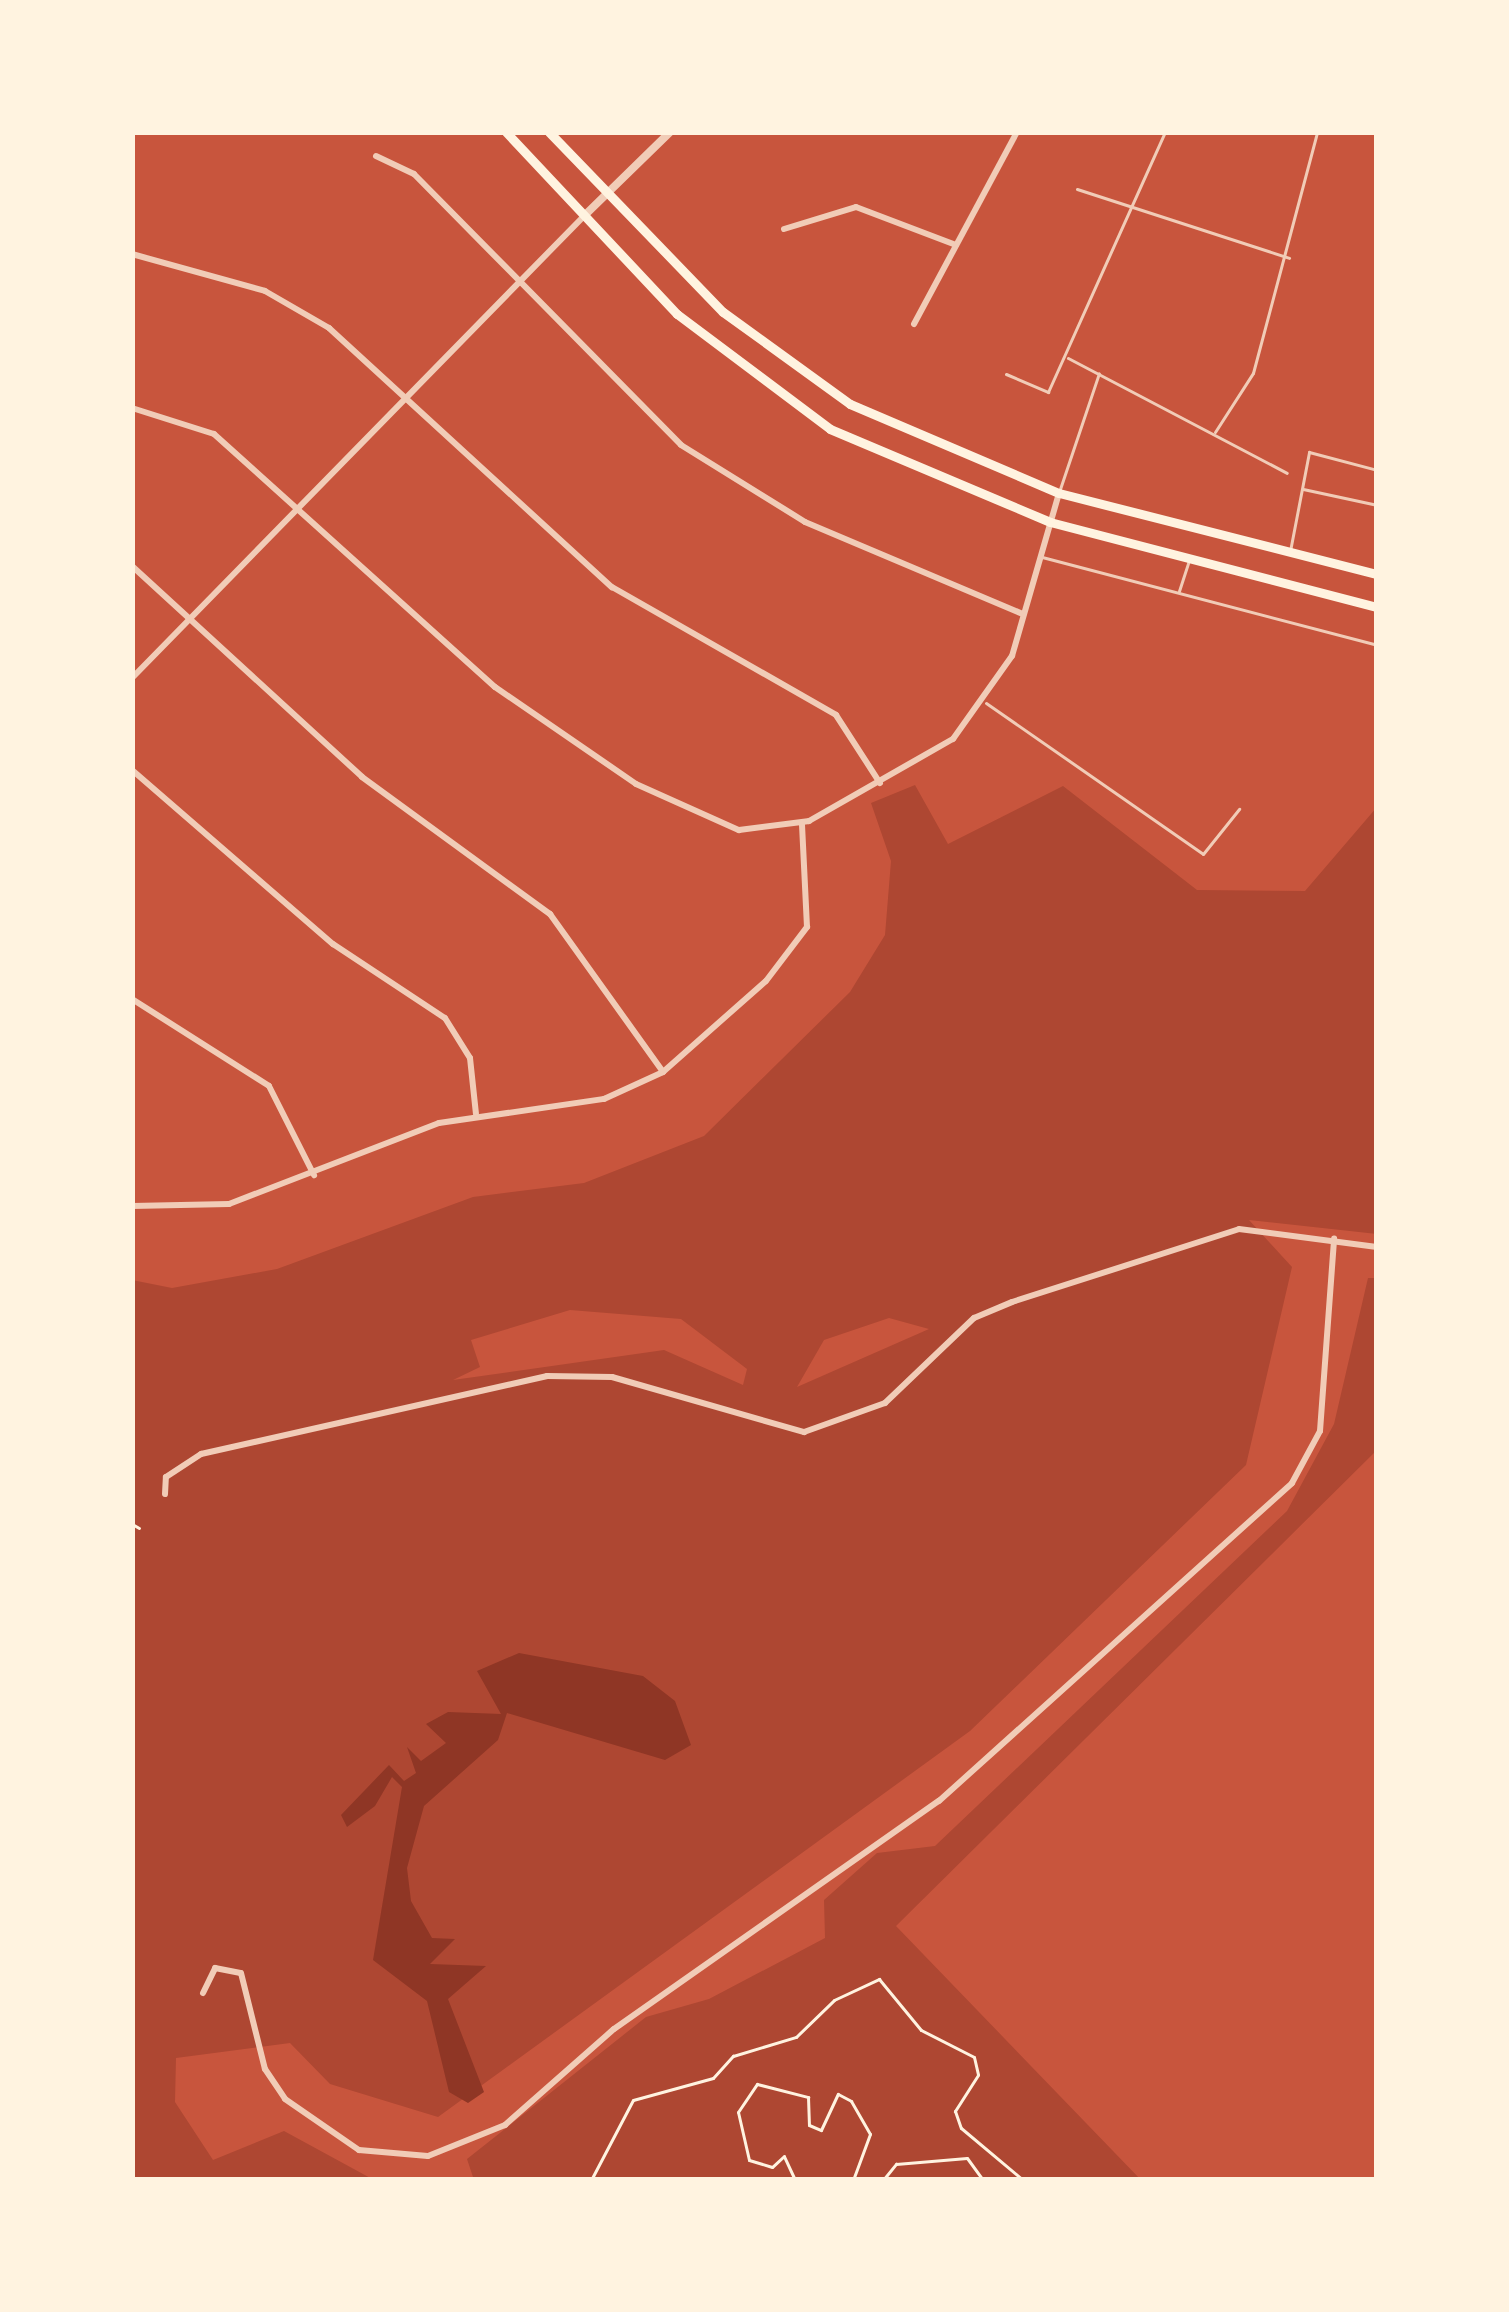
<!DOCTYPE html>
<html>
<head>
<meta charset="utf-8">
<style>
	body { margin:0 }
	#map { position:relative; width:1509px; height:2312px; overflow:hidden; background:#c8553d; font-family:Figtree,sans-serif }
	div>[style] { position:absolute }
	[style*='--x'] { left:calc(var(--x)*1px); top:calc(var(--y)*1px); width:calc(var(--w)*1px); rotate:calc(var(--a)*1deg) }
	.green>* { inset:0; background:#ae4732 }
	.water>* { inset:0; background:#8f3625 }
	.path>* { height:3px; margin:-1.5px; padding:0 1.5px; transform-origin:1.5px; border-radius:1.5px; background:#fff3e0 }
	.service>* { height:3px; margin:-1.5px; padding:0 1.5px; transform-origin:1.5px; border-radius:1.5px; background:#f1ccb7 }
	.minor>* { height:6px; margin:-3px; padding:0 3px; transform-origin:3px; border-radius:3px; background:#f1ccb7 }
	.tertiary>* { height:8px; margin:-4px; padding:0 4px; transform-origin:4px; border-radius:4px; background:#f1ccb7 }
	.secondary>* { height:9px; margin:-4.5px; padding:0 4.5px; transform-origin:4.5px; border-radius:4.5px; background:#fff3e0 }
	span { translate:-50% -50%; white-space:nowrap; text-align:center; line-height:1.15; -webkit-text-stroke:9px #fff3e0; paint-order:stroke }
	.frame { position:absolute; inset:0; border:135px solid #fff3e0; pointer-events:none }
</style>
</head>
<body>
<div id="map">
	<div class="green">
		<i style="clip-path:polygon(evenodd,915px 785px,948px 844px,1063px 786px,1197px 890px,1305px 891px,1377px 807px,1377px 1234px,1249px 1220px,1292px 1267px,1246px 1465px,970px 1731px,438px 2117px,330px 2084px,290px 2043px,176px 2058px,175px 2102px,213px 2160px,284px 2131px,374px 2180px,132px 2180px,132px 1280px,172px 1288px,277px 1269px,473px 1197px,584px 1183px,704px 1136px,850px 992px,885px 935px,891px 861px,871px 803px,915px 785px,570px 1310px,681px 1319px,747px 1369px,743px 1385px,664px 1350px,453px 1380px,480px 1367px,471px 1340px,570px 1310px,915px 785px,889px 1318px,929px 1329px,797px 1387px,824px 1340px,889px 1318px)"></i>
		<i style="clip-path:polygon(1368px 1278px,1377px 1278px,1377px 1450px,896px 1926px,1141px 2180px,474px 2180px,467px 2159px,646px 2017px,709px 1999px,825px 1938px,824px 1900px,877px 1853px,935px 1846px,1287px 1511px,1334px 1424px)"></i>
	</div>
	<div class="water">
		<i style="clip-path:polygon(519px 1653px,643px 1676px,675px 1701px,691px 1745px,665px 1760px,507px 1713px,498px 1740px,424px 1806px,407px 1868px,411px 1901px,432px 1938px,455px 1939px,430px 1964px,486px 1966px,448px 1999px,484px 2092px,468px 2103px,449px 2092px,427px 2001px,373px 1960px,402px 1787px,392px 1777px,375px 1806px,347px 1827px,341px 1815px,389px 1765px,404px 1781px,416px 1773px,407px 1747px,421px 1761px,446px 1743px,426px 1724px,448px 1712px,501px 1714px,477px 1671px)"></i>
	</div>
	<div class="path">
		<i style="--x:132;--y:1524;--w:8;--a:30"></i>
		<i style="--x:591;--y:2180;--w:90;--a:-62.3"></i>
		<i style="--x:633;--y:2100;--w:83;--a:-15.4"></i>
		<i style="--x:713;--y:2078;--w:30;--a:-48"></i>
		<i style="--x:733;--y:2056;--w:66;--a:-16.8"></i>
		<i style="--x:796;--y:2037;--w:53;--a:-44.2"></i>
		<i style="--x:834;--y:2000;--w:50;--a:-25"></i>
		<i style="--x:879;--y:1979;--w:66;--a:50.5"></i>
		<i style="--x:921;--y:2030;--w:59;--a:27"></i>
		<i style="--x:974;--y:2057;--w:18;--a:77"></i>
		<i style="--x:978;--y:2075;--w:43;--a:122.6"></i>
		<i style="--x:955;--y:2111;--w:18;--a:71"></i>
		<i style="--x:961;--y:2128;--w:81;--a:40"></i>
		<i style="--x:795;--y:2180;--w:26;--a:-115"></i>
		<i style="--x:784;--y:2156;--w:16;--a:137"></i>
		<i style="--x:772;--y:2167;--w:24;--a:-163"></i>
		<i style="--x:749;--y:2160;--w:49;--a:-102.9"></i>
		<i style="--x:738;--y:2112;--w:34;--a:-56"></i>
		<i style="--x:757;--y:2084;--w:53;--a:14.3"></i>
		<i style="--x:808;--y:2097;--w:28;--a:88"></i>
		<i style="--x:809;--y:2125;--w:13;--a:23"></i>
		<i style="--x:821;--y:2130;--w:40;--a:-65"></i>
		<i style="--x:838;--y:2094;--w:15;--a:28"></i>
		<i style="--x:851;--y:2101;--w:38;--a:60"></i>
		<i style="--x:870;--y:2134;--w:49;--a:110.3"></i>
		<i style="--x:883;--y:2180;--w:21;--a:-51"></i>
		<i style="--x:896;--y:2164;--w:71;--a:-4.8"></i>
		<i style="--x:967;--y:2158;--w:27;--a:54"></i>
	</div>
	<div class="service">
		<i style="--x:247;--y:132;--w:7;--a:0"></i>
		<i style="--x:1077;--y:189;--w:223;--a:18"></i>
		<i style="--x:1068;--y:358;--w:247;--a:27.7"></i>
		<i style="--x:1006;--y:374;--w:46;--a:23.2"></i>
		<i style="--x:1048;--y:392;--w:285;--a:-65.8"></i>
		<i style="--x:1215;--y:432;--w:70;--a:-57.2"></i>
		<i style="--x:1253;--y:373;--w:249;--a:-75.1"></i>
		<i style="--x:1060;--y:489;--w:122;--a:-71.4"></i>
		<i style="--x:1303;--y:489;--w:76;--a:12.2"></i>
		<i style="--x:1290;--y:551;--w:101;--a:-79.1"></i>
		<i style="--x:1309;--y:452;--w:70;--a:14.8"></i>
		<i style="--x:1042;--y:557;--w:346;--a:14.7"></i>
		<i style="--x:1179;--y:591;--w:33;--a:-72"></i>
		<i style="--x:986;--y:703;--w:264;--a:34.8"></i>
		<i style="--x:1203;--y:854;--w:58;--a:-51.3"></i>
	</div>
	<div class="minor">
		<i style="--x:376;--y:156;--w:42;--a:25.3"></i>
		<i style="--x:414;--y:174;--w:380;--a:45.4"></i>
		<i style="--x:681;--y:445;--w:146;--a:31.8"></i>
		<i style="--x:805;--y:522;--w:237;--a:22.9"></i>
		<i style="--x:784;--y:229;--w:75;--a:-17"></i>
		<i style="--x:856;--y:207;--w:107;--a:20.8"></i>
		<i style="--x:132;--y:254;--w:138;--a:15.5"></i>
		<i style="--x:265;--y:291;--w:74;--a:30"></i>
		<i style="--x:329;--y:328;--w:384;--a:42.5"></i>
		<i style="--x:612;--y:587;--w:258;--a:29.7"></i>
		<i style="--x:836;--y:715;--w:81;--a:57.1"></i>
		<i style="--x:914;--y:324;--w:218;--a:-61.8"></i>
		<i style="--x:132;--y:408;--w:86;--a:17.6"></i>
		<i style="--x:214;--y:434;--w:378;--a:42"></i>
		<i style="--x:495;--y:687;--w:171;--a:34.5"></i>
		<i style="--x:636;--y:784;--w:113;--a:24.1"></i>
		<i style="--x:739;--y:830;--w:71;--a:-7.3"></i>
		<i style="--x:809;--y:821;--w:166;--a:-29.7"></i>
		<i style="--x:953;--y:739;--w:102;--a:-54.6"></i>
		<i style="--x:1012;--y:656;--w:170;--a:-73.9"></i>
		<i style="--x:132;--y:566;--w:312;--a:42.5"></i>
		<i style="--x:362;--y:777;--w:233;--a:36.1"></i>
		<i style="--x:550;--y:914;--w:194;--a:54.4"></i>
		<i style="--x:132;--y:678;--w:648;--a:-45.63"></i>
		<i style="--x:132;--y:770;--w:266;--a:40.9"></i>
		<i style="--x:333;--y:944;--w:134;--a:33.5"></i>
		<i style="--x:445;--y:1018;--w:47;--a:58"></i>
		<i style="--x:470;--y:1058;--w:56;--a:83.9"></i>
		<i style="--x:132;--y:999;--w:162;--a:32.4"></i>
		<i style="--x:269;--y:1086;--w:100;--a:63.2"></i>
		<i style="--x:132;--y:1206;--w:97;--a:-1.2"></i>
		<i style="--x:229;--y:1204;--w:225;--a:-21.1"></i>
		<i style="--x:439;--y:1123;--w:167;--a:-8.3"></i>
		<i style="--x:604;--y:1099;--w:65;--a:-24.6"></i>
		<i style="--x:663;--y:1072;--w:137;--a:-41.5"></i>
		<i style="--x:766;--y:981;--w:68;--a:-52.8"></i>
		<i style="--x:807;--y:927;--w:104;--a:-92.8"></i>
		<i style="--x:165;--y:1494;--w:17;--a:-87"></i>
		<i style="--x:166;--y:1477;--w:42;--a:-33.3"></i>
		<i style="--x:201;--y:1454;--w:355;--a:-12.7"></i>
		<i style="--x:547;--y:1376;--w:65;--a:0.9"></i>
		<i style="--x:612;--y:1377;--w:200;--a:16"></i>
		<i style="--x:804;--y:1432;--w:86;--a:-19.7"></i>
		<i style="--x:885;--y:1403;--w:123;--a:-43.7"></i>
		<i style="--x:974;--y:1318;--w:41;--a:-22.8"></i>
		<i style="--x:1012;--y:1302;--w:238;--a:-17.8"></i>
		<i style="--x:1239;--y:1229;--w:139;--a:7.4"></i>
		<i style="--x:203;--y:1993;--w:28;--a:-64"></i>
		<i style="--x:215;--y:1968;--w:26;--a:11"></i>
		<i style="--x:241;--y:1973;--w:99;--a:76"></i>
		<i style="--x:265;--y:2069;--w:36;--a:56"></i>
		<i style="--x:285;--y:2099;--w:90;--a:34.6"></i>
		<i style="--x:359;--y:2150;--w:69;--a:5"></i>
		<i style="--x:428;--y:2156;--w:83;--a:-21.9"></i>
		<i style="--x:505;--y:2125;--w:145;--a:-41.4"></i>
		<i style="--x:614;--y:2029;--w:397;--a:-35.1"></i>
		<i style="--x:939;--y:1801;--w:475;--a:-42"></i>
		<i style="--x:1292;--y:1483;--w:59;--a:-61.7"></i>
		<i style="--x:1320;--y:1431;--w:193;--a:-85.8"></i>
	</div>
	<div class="tertiary">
		<i style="--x:585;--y:215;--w:119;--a:-44.3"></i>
	</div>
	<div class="secondary">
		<i style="--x:506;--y:132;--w:250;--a:46.8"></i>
		<i style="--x:677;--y:314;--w:191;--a:36.9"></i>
		<i style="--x:830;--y:429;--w:239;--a:22.9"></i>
		<i style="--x:1050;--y:522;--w:338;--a:14.6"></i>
		<i style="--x:549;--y:132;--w:250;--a:46"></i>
		<i style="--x:723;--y:312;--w:157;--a:35.9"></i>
		<i style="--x:850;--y:404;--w:227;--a:23.1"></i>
		<i style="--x:1059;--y:493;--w:328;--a:14.3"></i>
	</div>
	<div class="frame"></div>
</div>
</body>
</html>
